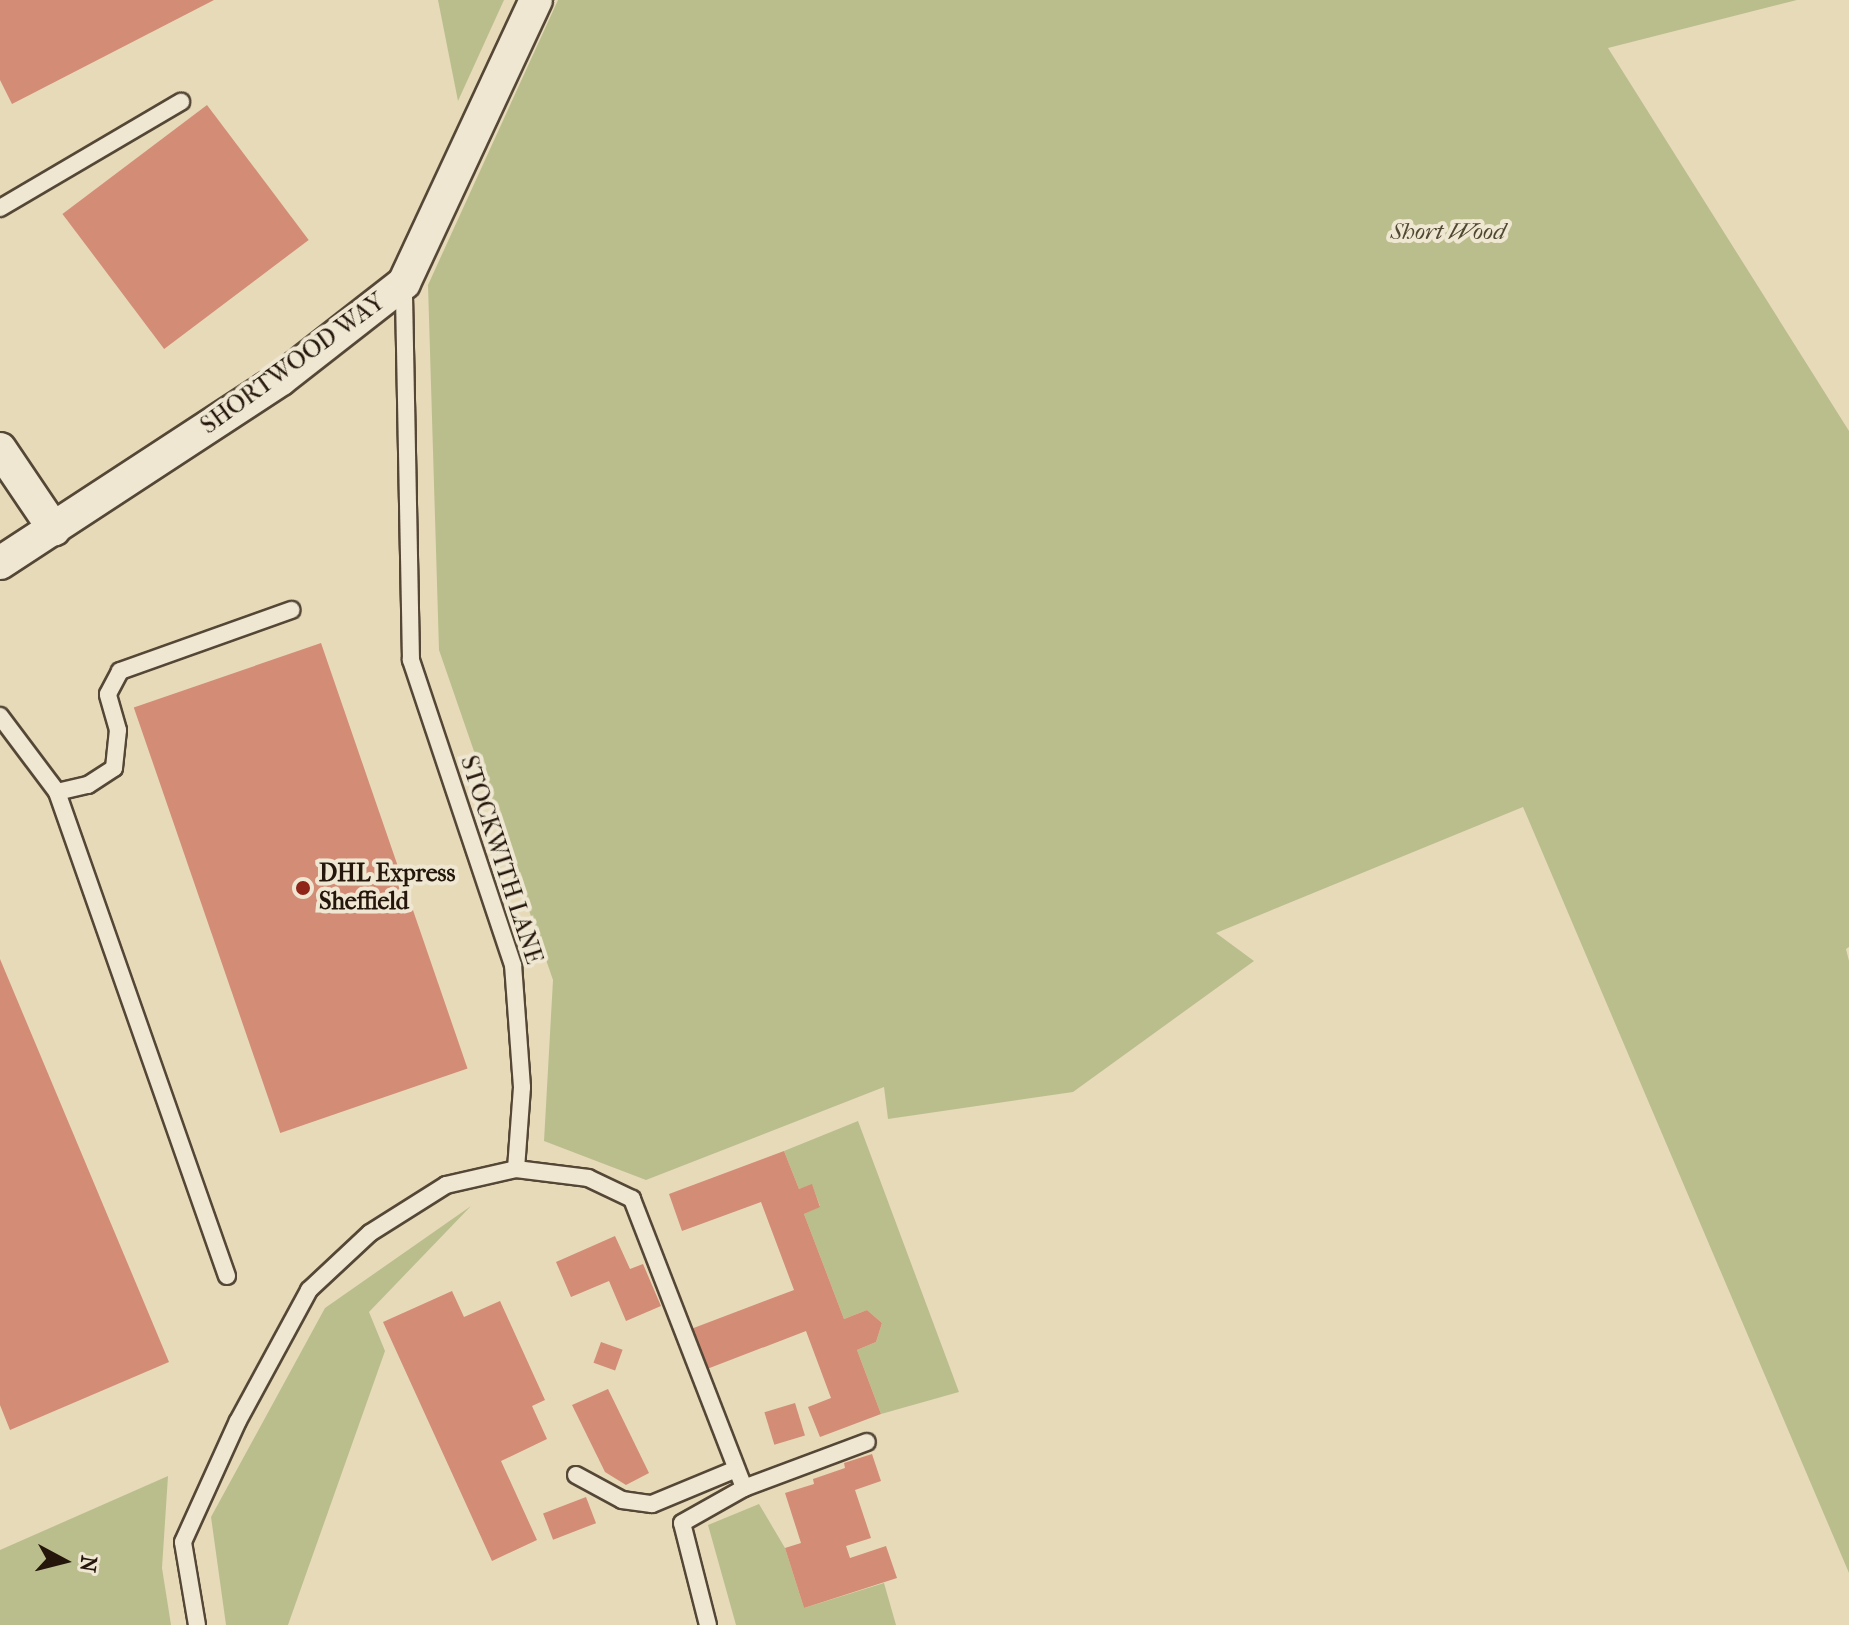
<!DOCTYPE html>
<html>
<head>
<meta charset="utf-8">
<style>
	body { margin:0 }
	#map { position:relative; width:1849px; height:1625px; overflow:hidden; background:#e7dab9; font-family:"IM FELL French Canon",serif }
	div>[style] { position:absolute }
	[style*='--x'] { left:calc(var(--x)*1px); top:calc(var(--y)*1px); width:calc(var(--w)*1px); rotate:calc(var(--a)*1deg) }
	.green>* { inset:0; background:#babe8c }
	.building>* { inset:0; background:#d38c75; transform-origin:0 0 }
	.roads { filter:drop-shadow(2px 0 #554736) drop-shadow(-2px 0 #554736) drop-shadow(0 2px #554736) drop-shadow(0 -2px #554736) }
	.lane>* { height:16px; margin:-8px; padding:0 8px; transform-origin:8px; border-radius:8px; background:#efe7d2 }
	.street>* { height:32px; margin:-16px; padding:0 16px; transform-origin:16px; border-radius:16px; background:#efe7d2 }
	.dots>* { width:22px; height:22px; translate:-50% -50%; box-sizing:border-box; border:4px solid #efe7d2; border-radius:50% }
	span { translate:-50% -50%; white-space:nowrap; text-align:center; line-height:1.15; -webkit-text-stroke:8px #efe7d2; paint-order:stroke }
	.park-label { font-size:24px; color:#514832; font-style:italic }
	.street-label { font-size:24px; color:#24160b }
	.poi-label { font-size:24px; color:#24160b; font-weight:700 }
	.left { translate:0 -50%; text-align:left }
	.north { position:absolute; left:24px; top:1521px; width:80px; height:80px; -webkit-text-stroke:6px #efe7d2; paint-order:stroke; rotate:97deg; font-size:22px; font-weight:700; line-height:32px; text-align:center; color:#24160b }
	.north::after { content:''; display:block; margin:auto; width:28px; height:36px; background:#24160b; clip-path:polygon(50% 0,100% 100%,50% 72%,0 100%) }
</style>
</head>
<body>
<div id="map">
	<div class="green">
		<i style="clip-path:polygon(438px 0,504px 0,458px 101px)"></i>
		<i style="clip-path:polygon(558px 0,1797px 0,1608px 48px,1849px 431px,1849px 947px,1846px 949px,1849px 961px,1849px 1573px,1523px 807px,1216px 933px,1254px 961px,1073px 1092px,888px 1119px,884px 1087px,646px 1180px,544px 1141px,553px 980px,439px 650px,428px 285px)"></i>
		<i style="clip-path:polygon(858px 1121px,959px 1392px,881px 1414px,857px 1350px,876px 1342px,882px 1323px,867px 1310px,844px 1319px,804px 1214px,820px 1206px,812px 1185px,799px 1189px,784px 1151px)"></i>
		<i style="clip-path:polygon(471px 1206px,369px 1312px,385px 1351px,288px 1625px,226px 1625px,211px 1517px,325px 1308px)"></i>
		<i style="clip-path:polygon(168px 1476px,162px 1568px,171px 1625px,0 1625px,0 1550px)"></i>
		<i style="clip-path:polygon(759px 1504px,785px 1548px,804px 1608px,884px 1583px,896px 1625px,736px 1625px,708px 1525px)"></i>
	</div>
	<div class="building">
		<i style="clip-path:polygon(0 0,214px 0,12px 104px,0 80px)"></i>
		<i style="left:207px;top:105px;width:169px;height:181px;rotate:53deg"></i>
		<i style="left:321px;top:643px;width:450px;height:198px;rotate:71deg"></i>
		<i style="clip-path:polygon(0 959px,169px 1362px,10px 1430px,0 1405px)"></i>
		<i style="clip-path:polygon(784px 1151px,799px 1189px,812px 1184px,820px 1207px,804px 1214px,844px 1319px,867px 1310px,882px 1323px,876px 1342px,857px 1350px,881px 1414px,820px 1437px,808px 1407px,831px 1398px,806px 1331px,707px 1369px,691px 1329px,794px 1290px,761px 1202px,682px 1231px,669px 1194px)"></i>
		<i style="clip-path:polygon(615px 1236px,630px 1269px,643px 1264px,661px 1306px,626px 1321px,609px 1281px,571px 1297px,556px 1262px)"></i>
		<i style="clip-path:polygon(452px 1291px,464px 1317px,500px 1301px,545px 1400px,532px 1406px,547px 1439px,501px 1461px,537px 1540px,492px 1561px,383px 1322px)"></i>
		<i style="left:601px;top:1342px;width:23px;height:22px;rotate:20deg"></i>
		<i style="clip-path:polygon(608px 1389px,649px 1473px,626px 1485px,605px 1472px,572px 1405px)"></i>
		<i style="left:795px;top:1403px;width:34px;height:32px;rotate:73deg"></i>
		<i style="clip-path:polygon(872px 1454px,881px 1481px,855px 1490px,871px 1538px,846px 1546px,850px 1558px,886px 1546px,897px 1578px,804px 1608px,785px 1548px,801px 1543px,785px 1493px,814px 1484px,813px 1479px,845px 1468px,844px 1463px)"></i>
		<i style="left:586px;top:1497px;width:28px;height:46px;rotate:69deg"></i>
	</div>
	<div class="roads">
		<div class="lane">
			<i style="--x:0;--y:208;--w:210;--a:-30.4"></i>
			<i style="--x:0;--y:716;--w:95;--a:53.1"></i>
			<i style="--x:57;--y:792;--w:513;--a:70.65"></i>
			<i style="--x:57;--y:792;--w:32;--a:-13"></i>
			<i style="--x:88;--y:785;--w:31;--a:-33"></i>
			<i style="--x:114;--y:768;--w:38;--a:-84"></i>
			<i style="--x:118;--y:730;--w:37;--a:-106"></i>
			<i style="--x:108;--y:694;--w:26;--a:-62"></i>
			<i style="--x:120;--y:671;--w:182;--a:-19.6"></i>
			<i style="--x:516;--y:1169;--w:73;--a:7.1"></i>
			<i style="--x:588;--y:1178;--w:49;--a:25.5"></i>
			<i style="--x:632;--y:1199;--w:310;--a:68.8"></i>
			<i style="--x:744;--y:1488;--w:131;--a:-20.5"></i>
			<i style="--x:576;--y:1475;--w:52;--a:28.5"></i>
			<i style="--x:622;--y:1500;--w:30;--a:8"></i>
			<i style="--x:652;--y:1504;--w:91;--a:-22.6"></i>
			<i style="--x:197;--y:1625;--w:84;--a:-99.6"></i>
			<i style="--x:183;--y:1542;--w:133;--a:-65.6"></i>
			<i style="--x:238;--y:1421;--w:149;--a:-61.5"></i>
			<i style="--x:309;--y:1290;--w:83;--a:-43.1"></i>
			<i style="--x:370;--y:1233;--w:90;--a:-32.3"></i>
			<i style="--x:446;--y:1185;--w:72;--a:-12.9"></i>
			<i style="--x:516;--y:1169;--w:82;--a:-85.8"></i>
			<i style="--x:522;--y:1087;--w:122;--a:-94.2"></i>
			<i style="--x:513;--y:965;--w:322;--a:-108.5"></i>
			<i style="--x:411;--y:660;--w:376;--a:-91.1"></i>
			<i style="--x:708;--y:1625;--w:105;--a:-104.3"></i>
			<i style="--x:682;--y:1523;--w:71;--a:-29.4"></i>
		</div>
		<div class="street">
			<i style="--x:0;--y:449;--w:97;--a:56"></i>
			<i style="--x:0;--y:563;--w:336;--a:-33.2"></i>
			<i style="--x:281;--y:379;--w:156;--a:-38"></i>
			<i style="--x:404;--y:283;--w:312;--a:-65"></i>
		</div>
	</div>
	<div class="dots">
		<i style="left:303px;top:888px;background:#8f2418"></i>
	</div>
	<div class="park-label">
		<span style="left:1448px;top:232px">Short Wood</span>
	</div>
	<div class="street-label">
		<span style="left:293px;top:364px;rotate:-36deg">SHORTWOOD WAY</span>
		<span style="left:501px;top:860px;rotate:72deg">STOCKWITH LANE</span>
	</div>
	<div class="poi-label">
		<span class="left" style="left:319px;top:888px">DHL Express<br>Sheffield</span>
	</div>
	<div class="north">N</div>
</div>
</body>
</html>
